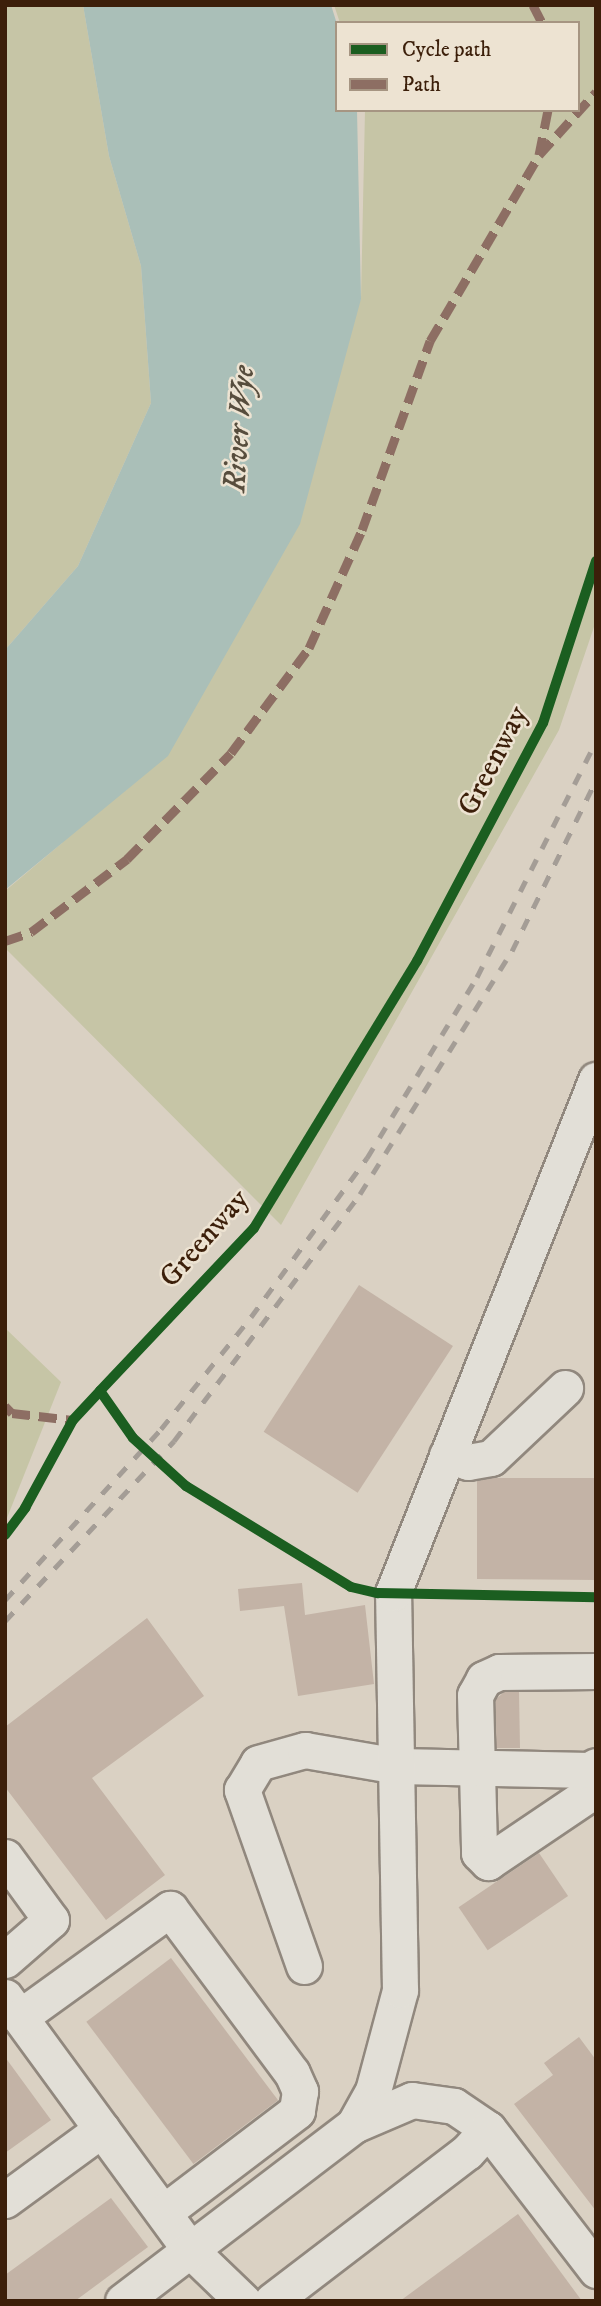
<!DOCTYPE html>
<html>
<head>
<meta charset="utf-8">
<style>
	body { margin:0 }
	#map { position:relative; width:601px; height:2306px; overflow:hidden; background:#dad1c3; font-family:"IM FELL DW Pica",serif }
	div>[style] { position:absolute }
	[style*='--x'] { left:calc(var(--x)*1px); top:calc(var(--y)*1px); width:calc(var(--w)*1px); rotate:calc(var(--a)*1deg) }
	.green>* { inset:0; background:#c6c5a6 }
	.water>* { inset:0; background:#aabfb8 }
	.building>* { inset:0; background:#c3b3a6; transform-origin:0 0 }
	.roads { filter:drop-shadow(2px 0 #91887e) drop-shadow(-2px 0 #91887e) drop-shadow(0 2px #91887e) drop-shadow(0 -2px #91887e) }
	.minor>* { height:35px; margin:-17.5px; padding:0 17.5px; transform-origin:17.5px; border-radius:17.5px; background:#e2dfd7 }
	.rail>* { height:5px; margin-top:-2.5px; transform-origin:0; background:repeating-linear-gradient(90deg,#a49d96 0 12px,transparent 0 24px) }
	.quiet>* { height:9px; margin-top:-4.5px; transform-origin:0; background:repeating-linear-gradient(90deg,#8d6e63 0 18px,transparent 0 27px) }
	.cycleway>* { height:10px; margin:-5px; padding:0 5px; transform-origin:5px; border-radius:5px; background:#1b5e20 }
	span { translate:-50% -50%; white-space:nowrap; text-align:center; line-height:1.15; -webkit-text-stroke:5px #ede3d2; paint-order:stroke }
	.street-label { font-size:30px; color:#3c1f0a }
	.water-label { font-size:32px; color:#574d3d; font-style:italic }
	.frame { position:absolute; inset:0; border:7px solid #3c1f0a; pointer-events:none }
	.legend { position:absolute; left:335px; top:21px; width:245px; height:91px; box-sizing:border-box; background:#ede3d2; border:2px solid #a69582; margin:0; padding:9px 12px; list-style:none; font-size:21px; color:#3c1f0a }
	.legend li { display:flex; align-items:center; gap:14px; height:35px }
	.legend b { width:35px; border:2px solid #a69582 }
</style>
</head>
<body>
<div id="map">
	<div class="green">
		<i style="clip-path:polygon(5px 5px,83px 5px,109px 156px,141px 266px,151px 403px,78px 566px,5px 650px)"></i>
		<i style="clip-path:polygon(334px 5px,596px 5px,596px 621px,559px 730px,281px 1225px,5px 948px,5px 891px,62px 843px,361px 299px,365px 110px,578px 110px,578px 23px,340px 23px)"></i>
		<i style="clip-path:polygon(5px 1328px,61px 1382px,5px 1523px)"></i>
	</div>
	<div class="water">
		<i style="clip-path:polygon(83px 5px,331px 5px,337px 24px,337px 110px,357px 110px,361px 299px,300px 524px,168px 756px,5px 890px,5px 650px,78px 566px,151px 403px,141px 266px,109px 156px)"></i>
	</div>
	<div class="building">
		<i style="left:359px;top:1285px;width:112px;height:175px;rotate:33deg"></i>
		<i style="clip-path:polygon(494px 1478px,596px 1478px,596px 1580px,477px 1579px,477px 1481px)"></i>
		<i style="clip-path:polygon(302px 1583px,305px 1615px,365px 1605px,374px 1684px,298px 1696px,284px 1606px,240px 1611px,238px 1589px)"></i>
		<i style="clip-path:polygon(147px 1618px,204px 1696px,92px 1778px,165px 1875px,106px 1920px,5px 1787px,5px 1727px)"></i>
		<i style="clip-path:polygon(504px 1692px,519px 1692px,520px 1748px,496px 1748px,495px 1700px)"></i>
		<i style="left:539px;top:1853px;width:52px;height:97px;rotate:56deg"></i>
		<i style="left:171px;top:1958px;width:178px;height:106px;rotate:53deg"></i>
		<i style="clip-path:polygon(579px 2037px,596px 2060px,596px 2211px,514px 2104px,553px 2075px,544px 2063px)"></i>
		<i style="clip-path:polygon(5px 2057px,51px 2120px,5px 2153px)"></i>
		<i style="clip-path:polygon(111px 2198px,148px 2247px,75px 2301px,5px 2301px,5px 2275px)"></i>
		<i style="clip-path:polygon(518px 2214px,582px 2301px,400px 2301px)"></i>
	</div>
	<div class="roads">
		<div class="minor">
			<i style="--x:447;--y:1455;--w:22;--a:18"></i>
			<i style="--x:468;--y:1462;--w:23;--a:-10"></i>
			<i style="--x:491;--y:1458;--w:102;--a:-43.4"></i>
			<i style="--x:596;--y:1671;--w:97;--a:179.4"></i>
			<i style="--x:499;--y:1672;--w:17;--a:155"></i>
			<i style="--x:484;--y:1679;--w:18;--a:119"></i>
			<i style="--x:475;--y:1695;--w:158;--a:88.5"></i>
			<i style="--x:479;--y:1853;--w:13;--a:45"></i>
			<i style="--x:488;--y:1862;--w:122;--a:-34"></i>
			<i style="--x:589;--y:1794;--w:24;--a:-88"></i>
			<i style="--x:590;--y:1770;--w:7;--a:-34"></i>
			<i style="--x:5;--y:1857;--w:78;--a:53.9"></i>
			<i style="--x:51;--y:1920;--w:61;--a:139"></i>
			<i style="--x:304;--y:1966;--w:187;--a:-109.4"></i>
			<i style="--x:242;--y:1790;--w:31;--a:-59"></i>
			<i style="--x:258;--y:1763;--w:49;--a:-15.5"></i>
			<i style="--x:305;--y:1750;--w:94;--a:9.8"></i>
			<i style="--x:398;--y:1766;--w:192;--a:1.2"></i>
			<i style="--x:5;--y:1997;--w:313;--a:53.8"></i>
			<i style="--x:190;--y:2250;--w:74;--a:43.9"></i>
			<i style="--x:20;--y:2017;--w:185;--a:-35.8"></i>
			<i style="--x:170;--y:1909;--w:204;--a:53.4"></i>
			<i style="--x:292;--y:2073;--w:20;--a:66"></i>
			<i style="--x:300;--y:2091;--w:20;--a:99"></i>
			<i style="--x:297;--y:2111;--w:167;--a:142.8"></i>
			<i style="--x:354;--y:2125;--w:39;--a:-61"></i>
			<i style="--x:373;--y:2091;--w:105;--a:-75"></i>
			<i style="--x:400;--y:1990;--w:397;--a:-91"></i>
			<i style="--x:393;--y:1593;--w:552;--a:-68.41"></i>
			<i style="--x:5;--y:2200;--w:120;--a:-36.2"></i>
			<i style="--x:123;--y:2301;--w:290;--a:-37.3"></i>
			<i style="--x:354;--y:2125;--w:63;--a:-23.3"></i>
			<i style="--x:412;--y:2100;--w:42;--a:8.1"></i>
			<i style="--x:454;--y:2106;--w:41;--a:34.1"></i>
			<i style="--x:488;--y:2129;--w:178;--a:52.5"></i>
			<i style="--x:272;--y:2301;--w:245;--a:-37.4"></i>
			<i style="--x:467;--y:2152;--w:31;--a:-48"></i>
		</div>
	</div>
	<div class="rail">
		<i style="--x:5;--y:1600;--w:231;--a:-47.6"></i>
		<i style="--x:161;--y:1429;--w:144;--a:-51.2"></i>
		<i style="--x:251;--y:1317;--w:197;--a:-53.9"></i>
		<i style="--x:367;--y:1158;--w:212;--a:-58.7"></i>
		<i style="--x:477;--y:977;--w:264;--a:-63.2"></i>
		<i style="--x:5;--y:1621;--w:247;--a:-46.8"></i>
		<i style="--x:174;--y:1441;--w:309;--a:-53"></i>
		<i style="--x:360;--y:1194;--w:287;--a:-58"></i>
		<i style="--x:512;--y:951;--w:191;--a:-63.8"></i>
	</div>
	<div class="quiet">
		<i style="--x:533;--y:5;--w:20;--a:63"></i>
		<i style="--x:539;--y:155;--w:46;--a:-78.7"></i>
		<i style="--x:5;--y:941;--w:28;--a:-19"></i>
		<i style="--x:31;--y:932;--w:121;--a:-37.2"></i>
		<i style="--x:127;--y:859;--w:148;--a:-45.5"></i>
		<i style="--x:231;--y:753;--w:131;--a:-53.4"></i>
		<i style="--x:309;--y:648;--w:129;--a:-65.8"></i>
		<i style="--x:362;--y:530;--w:201;--a:-70.2"></i>
		<i style="--x:430;--y:341;--w:216;--a:-59.6"></i>
		<i style="--x:539;--y:155;--w:85;--a:-47.9"></i>
		<i style="--x:5;--y:1406;--w:10;--a:45"></i>
		<i style="--x:12;--y:1413;--w:61;--a:6.5"></i>
	</div>
	<div class="cycleway">
		<i style="--x:596;--y:561;--w:170;--a:108.1"></i>
		<i style="--x:543;--y:723;--w:269;--a:117.9"></i>
		<i style="--x:417;--y:961;--w:313;--a:121.4"></i>
		<i style="--x:254;--y:1228;--w:224;--a:133.4"></i>
		<i style="--x:100;--y:1391;--w:57;--a:54.9"></i>
		<i style="--x:133;--y:1438;--w:72;--a:42.2"></i>
		<i style="--x:186;--y:1486;--w:193;--a:31.5"></i>
		<i style="--x:351;--y:1587;--w:28;--a:13"></i>
		<i style="--x:378;--y:1593;--w:218;--a:1.1"></i>
		<i style="--x:5;--y:1535;--w:34;--a:-53"></i>
		<i style="--x:25;--y:1508;--w:100;--a:-61.4"></i>
		<i style="--x:73;--y:1420;--w:40;--a:-47"></i>
	</div>
	<div class="street-label">
		<span style="left:494px;top:761px;rotate:-63deg">Greenway</span>
		<span style="left:205px;top:1239px;rotate:-49deg">Greenway</span>
	</div>
	<div class="water-label">
		<span style="left:240px;top:429px;rotate:-86deg">River Wye</span>
	</div>
	<div class="frame"></div>
	<ul class="legend">
	<li><b style="height:9px;background:#1b5e20"></b>Cycle path</li>
	<li><b style="height:9px;background:#8d6e63"></b>Path</li>
	</ul>
</div>
</body>
</html>
